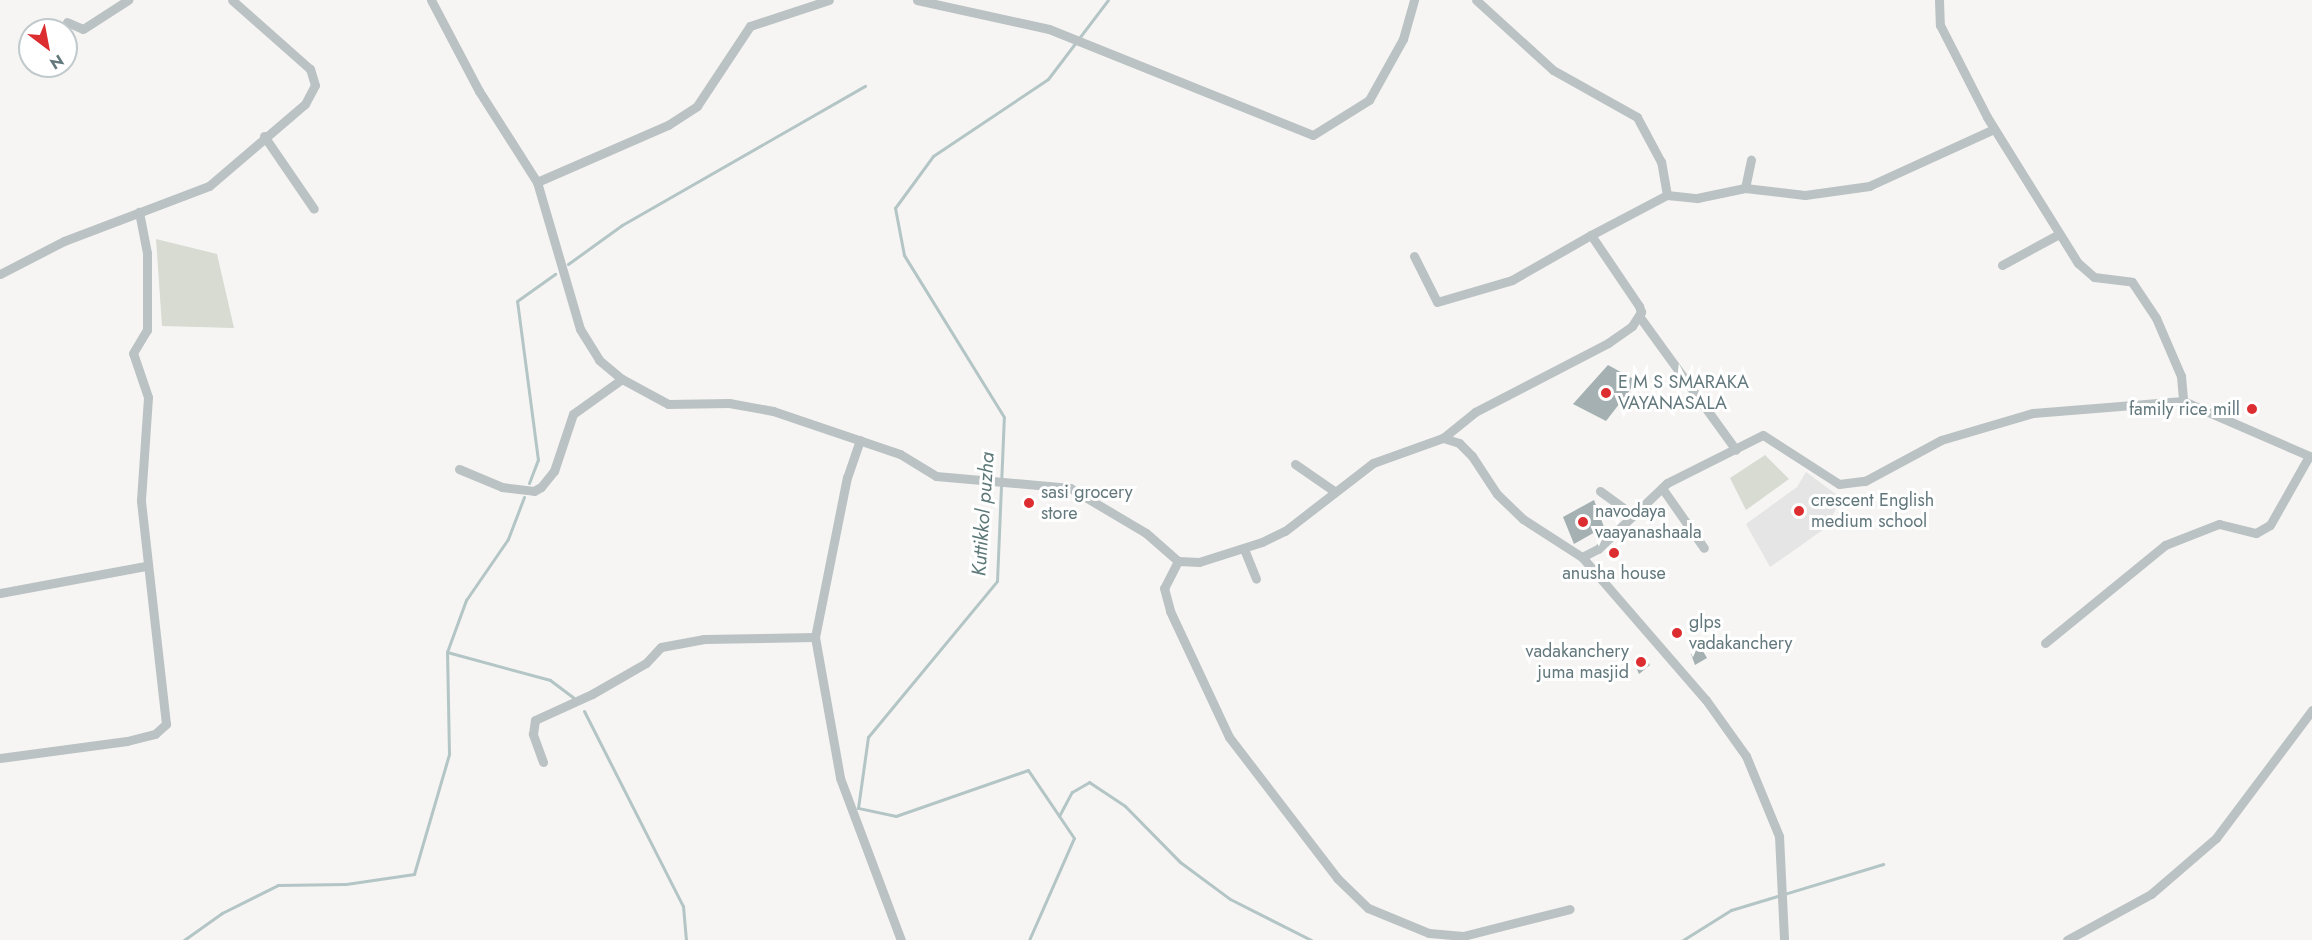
<!DOCTYPE html>
<html>
<head>
<meta charset="utf-8">
<style>
	body { margin:0 }
	#map { position:relative; width:2312px; height:940px; overflow:hidden; background:#f6f5f3; font-family:Jost,sans-serif }
	div>[style] { position:absolute }
	[style*='--x'] { left:calc(var(--x)*1px); top:calc(var(--y)*1px); width:calc(var(--w)*1px); rotate:calc(var(--a)*1deg) }
	.built>* { inset:0; background:#e4e5e4 }
	.green>* { inset:0; background:#d7dbd2 }
	.stream>* { height:3px; margin:-1.5px; padding:0 1.5px; transform-origin:1.5px; border-radius:1.5px; background:#b3c5c5 }
	.building>* { inset:0; background:#a4b0b2 }
	.minor>* { height:9px; margin:-4.5px; padding:0 4.5px; transform-origin:4.5px; border-radius:4.5px; background:#bbc2c3 }
	.dots>* { width:16px; height:16px; translate:-50% -50%; box-sizing:border-box; border:3px solid #fff; border-radius:50% }
	span { translate:-50% -50%; white-space:nowrap; text-align:center; line-height:1.15; -webkit-text-stroke:6px #fff; paint-order:stroke }
	.poi-label { font-size:18px; color:#62787d }
	.left { translate:0 -50%; text-align:left }
	.right { translate:-100% -50%; text-align:right }
	.water-label { font-size:20px; color:#5d7878; font-style:italic }
	.north { position:absolute; left:18px; top:18px; width:60px; height:60px; box-sizing:border-box; background:#fff; border:2px solid #c0c9cb; border-radius:50%; rotate:148deg; font-size:16px; font-weight:700; line-height:24px; text-align:center; color:#62787d }
	.north::after { content:''; display:block; margin:auto; width:21px; height:27px; background:#dc2d30; clip-path:polygon(50% 0,100% 100%,50% 72%,0 100%) }
</style>
</head>
<body>
<div id="map">
	<div class="built">
		<i style="clip-path:polygon(1806px 472px,1841px 498px,1827px 527px,1770px 567px,1746px 524px,1797px 487px)"></i>
	</div>
	<div class="green">
		<i style="clip-path:polygon(156px 239px,217px 254px,234px 328px,162px 326px)"></i>
		<i style="clip-path:polygon(1765px 455px,1789px 479px,1746px 510px,1730px 478px)"></i>
	</div>
	<div class="stream">
		<i style="--x:568;--y:264;--w:67;--a:-35.8"></i>
		<i style="--x:622;--y:225;--w:280;--a:-29.8"></i>
		<i style="--x:529;--y:483;--w:25;--a:-69"></i>
		<i style="--x:538;--y:460;--w:160;--a:-97.5"></i>
		<i style="--x:517;--y:301;--w:47;--a:-35.4"></i>
		<i style="--x:524;--y:497;--w:45;--a:110.9"></i>
		<i style="--x:508;--y:539;--w:74;--a:124.5"></i>
		<i style="--x:466;--y:600;--w:55;--a:110.1"></i>
		<i style="--x:447;--y:652;--w:107;--a:15.2"></i>
		<i style="--x:550;--y:680;--w:30;--a:37"></i>
		<i style="--x:584;--y:711;--w:219;--a:63.1"></i>
		<i style="--x:683;--y:906;--w:34;--a:85"></i>
		<i style="--x:1059;--y:816;--w:27;--a:-62"></i>
		<i style="--x:1072;--y:792;--w:20;--a:-30"></i>
		<i style="--x:1089;--y:782;--w:43;--a:33.7"></i>
		<i style="--x:1125;--y:806;--w:78;--a:45.5"></i>
		<i style="--x:1180;--y:862;--w:62;--a:36.5"></i>
		<i style="--x:1230;--y:899;--w:91;--a:26.8"></i>
		<i style="--x:184;--y:940;--w:47;--a:-35.4"></i>
		<i style="--x:222;--y:913;--w:63;--a:-26.6"></i>
		<i style="--x:278;--y:885;--w:68;--a:-0.8"></i>
		<i style="--x:346;--y:884;--w:69;--a:-8.4"></i>
		<i style="--x:414;--y:874;--w:125;--a:-73.7"></i>
		<i style="--x:449;--y:754;--w:102;--a:-91.1"></i>
		<i style="--x:1029;--y:940;--w:111;--a:-66.2"></i>
		<i style="--x:1074;--y:838;--w:82;--a:-124.1"></i>
		<i style="--x:1028;--y:770;--w:140;--a:160.8"></i>
		<i style="--x:896;--y:816;--w:39;--a:-168"></i>
		<i style="--x:858;--y:808;--w:72;--a:-82"></i>
		<i style="--x:868;--y:737;--w:202;--a:-50.4"></i>
		<i style="--x:997;--y:581;--w:164;--a:-87.6"></i>
		<i style="--x:1004;--y:417;--w:190;--a:-121.7"></i>
		<i style="--x:904;--y:255;--w:48;--a:-100.8"></i>
		<i style="--x:895;--y:208;--w:64;--a:-53.8"></i>
		<i style="--x:933;--y:156;--w:138;--a:-33.8"></i>
		<i style="--x:1048;--y:79;--w:99;--a:-52.8"></i>
		<i style="--x:1683;--y:940;--w:57;--a:-32"></i>
		<i style="--x:1731;--y:910;--w:159;--a:-16.8"></i>
	</div>
	<div class="building">
		<i style="clip-path:polygon(1608px 365px,1637px 381px,1606px 421px,1573px 404px)"></i>
		<i style="clip-path:polygon(1594px 500px,1604px 527px,1574px 544px,1563px 517px)"></i>
		<i style="clip-path:polygon(1700px 646px,1707px 658px,1695px 665px,1691px 654px)"></i>
		<i style="clip-path:polygon(1643px 654px,1650px 665px,1639px 674px,1633px 660px)"></i>
	</div>
	<div class="minor">
		<i style="--x:431;--y:0;--w:103;--a:62.2"></i>
		<i style="--x:479;--y:91;--w:108;--a:57.5"></i>
		<i style="--x:537;--y:182;--w:153;--a:73.7"></i>
		<i style="--x:580;--y:329;--w:36;--a:58"></i>
		<i style="--x:599;--y:360;--w:30;--a:40"></i>
		<i style="--x:622;--y:379;--w:52;--a:28.5"></i>
		<i style="--x:668;--y:404;--w:61;--a:-0.9"></i>
		<i style="--x:729;--y:403;--w:45;--a:10.3"></i>
		<i style="--x:773;--y:411;--w:134;--a:18.7"></i>
		<i style="--x:900;--y:454;--w:42;--a:31.4"></i>
		<i style="--x:936;--y:476;--w:135;--a:5.1"></i>
		<i style="--x:1070;--y:488;--w:88;--a:30.6"></i>
		<i style="--x:1146;--y:533;--w:43;--a:41.2"></i>
		<i style="--x:1178;--y:561;--w:21;--a:3"></i>
		<i style="--x:1199;--y:562;--w:66;--a:-17.6"></i>
		<i style="--x:1262;--y:542;--w:25;--a:-26"></i>
		<i style="--x:1285;--y:531;--w:111;--a:-37.7"></i>
		<i style="--x:1373;--y:463;--w:74;--a:-19.7"></i>
		<i style="--x:1443;--y:438;--w:17;--a:17"></i>
		<i style="--x:1459;--y:443;--w:18;--a:45"></i>
		<i style="--x:1472;--y:456;--w:45;--a:56.7"></i>
		<i style="--x:1497;--y:494;--w:36;--a:44"></i>
		<i style="--x:1523;--y:519;--w:70;--a:32.8"></i>
		<i style="--x:1582;--y:557;--w:18;--a:-27"></i>
		<i style="--x:1598;--y:549;--w:95;--a:-43.7"></i>
		<i style="--x:1667;--y:483;--w:107;--a:-26.6"></i>
		<i style="--x:1763;--y:435;--w:90;--a:32.8"></i>
		<i style="--x:1839;--y:484;--w:26;--a:-7"></i>
		<i style="--x:1865;--y:481;--w:86;--a:-28.3"></i>
		<i style="--x:1941;--y:440;--w:96;--a:-16.4"></i>
		<i style="--x:2033;--y:413;--w:150;--a:-4.6"></i>
		<i style="--x:2183;--y:401;--w:141;--a:23.5"></i>
		<i style="--x:917;--y:0;--w:135;--a:12.4"></i>
		<i style="--x:1049;--y:29;--w:284;--a:21.9"></i>
		<i style="--x:1313;--y:135;--w:66;--a:-32"></i>
		<i style="--x:1369;--y:100;--w:70;--a:-60.9"></i>
		<i style="--x:1403;--y:39;--w:41;--a:-74.2"></i>
		<i style="--x:1939;--y:0;--w:25;--a:88"></i>
		<i style="--x:1940;--y:25;--w:103;--a:62.9"></i>
		<i style="--x:1987;--y:117;--w:172;--a:58.1"></i>
		<i style="--x:2078;--y:263;--w:21;--a:41"></i>
		<i style="--x:2094;--y:277;--w:38;--a:7"></i>
		<i style="--x:2132;--y:282;--w:43;--a:56.3"></i>
		<i style="--x:2156;--y:318;--w:63;--a:66.7"></i>
		<i style="--x:2181;--y:376;--w:25;--a:85"></i>
		<i style="--x:67;--y:22;--w:17;--a:24"></i>
		<i style="--x:83;--y:29;--w:54;--a:-32.8"></i>
		<i style="--x:264;--y:136;--w:88;--a:55.6"></i>
		<i style="--x:537;--y:182;--w:143;--a:-23.5"></i>
		<i style="--x:668;--y:125;--w:35;--a:-33"></i>
		<i style="--x:697;--y:106;--w:96;--a:-56.5"></i>
		<i style="--x:750;--y:26;--w:83;--a:-18.2"></i>
		<i style="--x:1745;--y:188;--w:29;--a:-78"></i>
		<i style="--x:1667;--y:195;--w:30;--a:6"></i>
		<i style="--x:1697;--y:198;--w:49;--a:-11.8"></i>
		<i style="--x:1745;--y:188;--w:60;--a:6.7"></i>
		<i style="--x:1805;--y:195;--w:65;--a:-8"></i>
		<i style="--x:1869;--y:186;--w:137;--a:-24.5"></i>
		<i style="--x:1414;--y:256;--w:51;--a:63.4"></i>
		<i style="--x:1437;--y:302;--w:78;--a:-16.3"></i>
		<i style="--x:1512;--y:280;--w:91;--a:-29.7"></i>
		<i style="--x:2002;--y:265;--w:65;--a:-28.5"></i>
		<i style="--x:0;--y:274;--w:72;--a:-27.3"></i>
		<i style="--x:64;--y:241;--w:155;--a:-20.8"></i>
		<i style="--x:209;--y:186;--w:126;--a:-40.5"></i>
		<i style="--x:305;--y:104;--w:21;--a:-62"></i>
		<i style="--x:315;--y:85;--w:17;--a:-107"></i>
		<i style="--x:310;--y:69;--w:104;--a:-138.5"></i>
		<i style="--x:1639;--y:316;--w:165;--a:54.1"></i>
		<i style="--x:1443;--y:438;--w:41;--a:-39.1"></i>
		<i style="--x:1475;--y:412;--w:150;--a:-27.4"></i>
		<i style="--x:1608;--y:343;--w:29;--a:-35"></i>
		<i style="--x:1632;--y:326;--w:17;--a:-57"></i>
		<i style="--x:1641;--y:312;--w:6;--a:-108"></i>
		<i style="--x:1639;--y:306;--w:86;--a:-124.1"></i>
		<i style="--x:1591;--y:235;--w:86;--a:-27.8"></i>
		<i style="--x:1667;--y:195;--w:34;--a:-100"></i>
		<i style="--x:1661;--y:162;--w:51;--a:-118.1"></i>
		<i style="--x:1637;--y:117;--w:96;--a:-150.8"></i>
		<i style="--x:1553;--y:70;--w:104;--a:-137.7"></i>
		<i style="--x:860;--y:440;--w:39;--a:109"></i>
		<i style="--x:847;--y:477;--w:163;--a:101.3"></i>
		<i style="--x:815;--y:637;--w:143;--a:79.9"></i>
		<i style="--x:840;--y:778;--w:173;--a:69.4"></i>
		<i style="--x:1295;--y:464;--w:47;--a:34.7"></i>
		<i style="--x:459;--y:469;--w:47;--a:22.7"></i>
		<i style="--x:502;--y:487;--w:32;--a:7"></i>
		<i style="--x:534;--y:491;--w:8;--a:-30"></i>
		<i style="--x:541;--y:487;--w:21;--a:-51"></i>
		<i style="--x:554;--y:471;--w:60;--a:-71.6"></i>
		<i style="--x:573;--y:414;--w:60;--a:-35.5"></i>
		<i style="--x:1662;--y:488;--w:73;--a:55"></i>
		<i style="--x:1600;--y:491;--w:41;--a:36"></i>
		<i style="--x:1244;--y:549;--w:32;--a:68"></i>
		<i style="--x:1582;--y:557;--w:189;--a:49.1"></i>
		<i style="--x:1706;--y:700;--w:69;--a:54.5"></i>
		<i style="--x:1746;--y:756;--w:87;--a:67.6"></i>
		<i style="--x:1779;--y:836;--w:104;--a:87.2"></i>
		<i style="--x:1178;--y:561;--w:30;--a:117"></i>
		<i style="--x:1164;--y:588;--w:24;--a:75"></i>
		<i style="--x:1170;--y:611;--w:139;--a:64.9"></i>
		<i style="--x:1229;--y:737;--w:178;--a:52.5"></i>
		<i style="--x:1337;--y:878;--w:43;--a:44.1"></i>
		<i style="--x:1368;--y:908;--w:66;--a:22.3"></i>
		<i style="--x:1429;--y:933;--w:34;--a:5"></i>
		<i style="--x:1463;--y:936;--w:110;--a:-14.2"></i>
		<i style="--x:0;--y:593;--w:148;--a:-10.5"></i>
		<i style="--x:2045;--y:643;--w:155;--a:-39.2"></i>
		<i style="--x:2165;--y:545;--w:58;--a:-21.3"></i>
		<i style="--x:2219;--y:524;--w:38;--a:14"></i>
		<i style="--x:2256;--y:533;--w:16;--a:-30"></i>
		<i style="--x:2270;--y:525;--w:79;--a:-60.5"></i>
		<i style="--x:0;--y:758;--w:128;--a:-7.6"></i>
		<i style="--x:127;--y:741;--w:29;--a:-14"></i>
		<i style="--x:155;--y:734;--w:15;--a:-42"></i>
		<i style="--x:166;--y:724;--w:225;--a:-96.4"></i>
		<i style="--x:141;--y:500;--w:103;--a:-86.1"></i>
		<i style="--x:148;--y:397;--w:46;--a:-108.8"></i>
		<i style="--x:133;--y:353;--w:27;--a:-59"></i>
		<i style="--x:147;--y:330;--w:77;--a:-90"></i>
		<i style="--x:147;--y:253;--w:42;--a:-101"></i>
		<i style="--x:543;--y:762;--w:30;--a:-110"></i>
		<i style="--x:533;--y:734;--w:14;--a:-82"></i>
		<i style="--x:535;--y:720;--w:63;--a:-24.5"></i>
		<i style="--x:592;--y:694;--w:62;--a:-29.9"></i>
		<i style="--x:646;--y:663;--w:22;--a:-47"></i>
		<i style="--x:661;--y:647;--w:44;--a:-10.5"></i>
		<i style="--x:704;--y:639;--w:111;--a:-1"></i>
		<i style="--x:2067;--y:940;--w:96;--a:-28.7"></i>
		<i style="--x:2151;--y:894;--w:86;--a:-40.7"></i>
		<i style="--x:2216;--y:838;--w:160;--a:-53.1"></i>
	</div>
	<div class="dots">
		<i style="left:1606px;top:393px;background:#dc2d30"></i>
		<i style="left:2252px;top:409px;background:#dc2d30"></i>
		<i style="left:1029px;top:503px;background:#dc2d30"></i>
		<i style="left:1799px;top:511px;background:#dc2d30"></i>
		<i style="left:1583px;top:522px;background:#dc2d30"></i>
		<i style="left:1614px;top:553px;background:#dc2d30"></i>
		<i style="left:1677px;top:633px;background:#dc2d30"></i>
		<i style="left:1641px;top:662px;background:#dc2d30"></i>
	</div>
	<div class="poi-label">
		<span class="left" style="left:1618px;top:393px">E M S SMARAKA<br>VAYANASALA</span>
		<span class="right" style="left:2240px;top:409px">family rice mill</span>
		<span class="left" style="left:1041px;top:503px">sasi grocery<br>store</span>
		<span class="left" style="left:1811px;top:511px">crescent English<br>medium school</span>
		<span class="left" style="left:1595px;top:522px">navodaya<br>vaayanashaala</span>
		<span style="left:1614px;top:573px">anusha house</span>
		<span class="left" style="left:1689px;top:633px">glps<br>vadakanchery</span>
		<span class="right" style="left:1629px;top:662px">vadakanchery<br>juma masjid</span>
	</div>
	<div class="water-label">
		<span style="left:983px;top:514px;rotate:-86deg">Kuttikkol puzha</span>
	</div>
	<div class="north">N</div>
</div>
</body>
</html>
